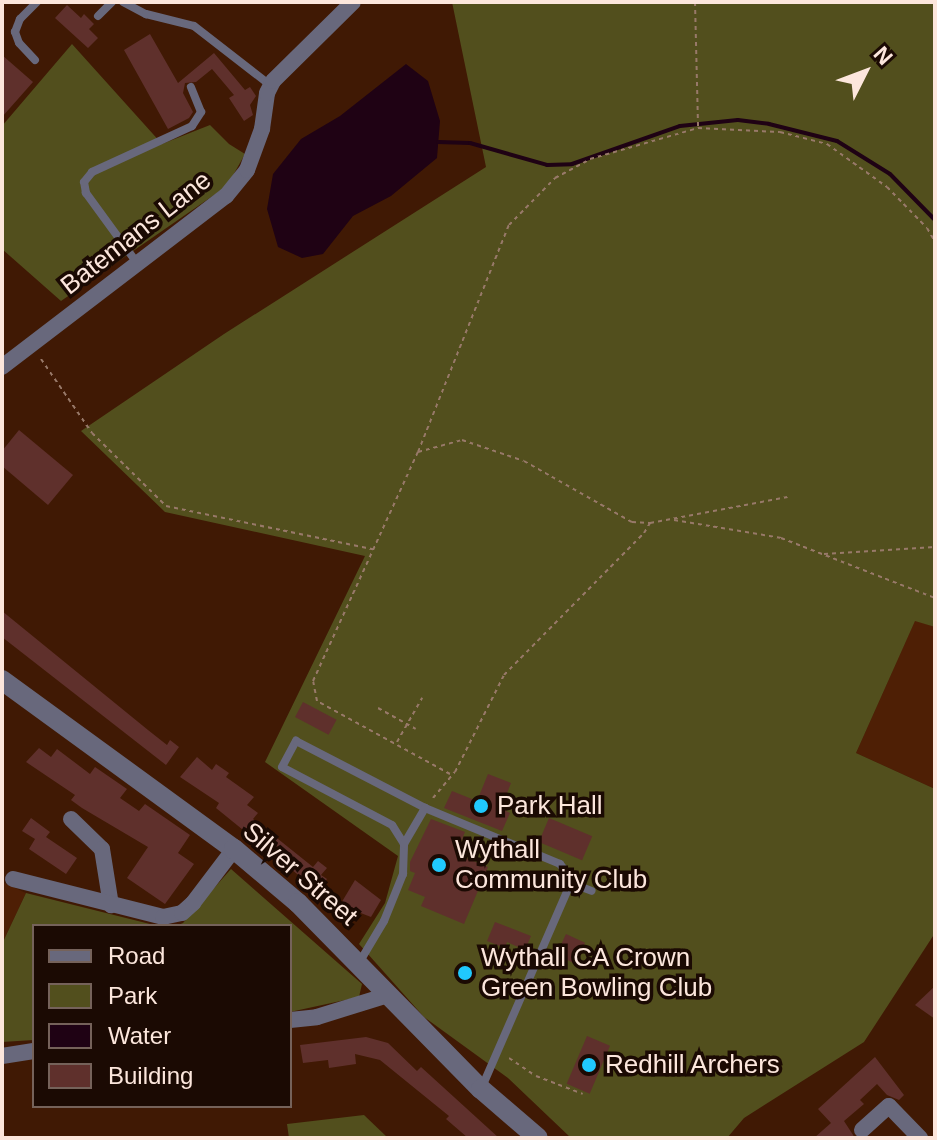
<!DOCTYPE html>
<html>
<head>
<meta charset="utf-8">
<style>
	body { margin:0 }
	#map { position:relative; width:937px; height:1140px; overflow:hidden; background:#401904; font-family:Helvetica,sans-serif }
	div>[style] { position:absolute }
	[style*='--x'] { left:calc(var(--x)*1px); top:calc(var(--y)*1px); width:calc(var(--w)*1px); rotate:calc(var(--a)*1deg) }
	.built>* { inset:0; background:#4e1f05 }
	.green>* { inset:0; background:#524f1d }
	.water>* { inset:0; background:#1f0214 }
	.stream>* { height:4px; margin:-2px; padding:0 2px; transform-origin:2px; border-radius:2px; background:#1f0214 }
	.building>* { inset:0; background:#5f302c; transform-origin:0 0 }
	.path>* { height:2px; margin-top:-1px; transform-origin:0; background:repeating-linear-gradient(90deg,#987969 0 4px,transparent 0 8px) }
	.service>* { height:8px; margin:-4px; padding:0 4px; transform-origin:4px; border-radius:4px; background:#68687c }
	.minor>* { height:16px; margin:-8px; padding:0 8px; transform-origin:8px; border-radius:8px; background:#68687c }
	.tertiary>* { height:20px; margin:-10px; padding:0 10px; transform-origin:10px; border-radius:10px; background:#68687c }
	.dots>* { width:22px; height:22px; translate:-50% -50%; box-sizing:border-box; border:4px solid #1b0a03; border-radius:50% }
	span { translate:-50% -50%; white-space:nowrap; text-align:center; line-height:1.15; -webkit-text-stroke:7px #1b0a03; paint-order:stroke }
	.street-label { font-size:26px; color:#fce6dc }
	.poi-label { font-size:26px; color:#fce6dc }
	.left { translate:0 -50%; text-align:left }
	.frame { position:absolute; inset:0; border:4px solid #fce6dc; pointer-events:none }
	.legend { position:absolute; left:32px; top:924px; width:260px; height:184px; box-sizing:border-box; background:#1b0a03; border:2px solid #75625a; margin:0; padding:10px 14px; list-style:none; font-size:24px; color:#fce6dc }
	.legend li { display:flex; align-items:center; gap:16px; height:40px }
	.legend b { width:40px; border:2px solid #75625a }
	.north { position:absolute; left:825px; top:32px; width:80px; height:80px; -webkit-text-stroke:6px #1b0a03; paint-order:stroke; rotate:48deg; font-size:22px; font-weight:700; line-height:32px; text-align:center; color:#fce6dc }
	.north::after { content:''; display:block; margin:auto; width:28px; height:36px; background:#fce6dc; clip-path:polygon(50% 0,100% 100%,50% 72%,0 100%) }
</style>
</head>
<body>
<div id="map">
	<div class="built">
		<i style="clip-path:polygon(915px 620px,935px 627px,935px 789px,856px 753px)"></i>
		<i style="clip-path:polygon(2px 882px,26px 893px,2px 944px)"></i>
	</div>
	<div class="green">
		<i style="clip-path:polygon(452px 2px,935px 2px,935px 627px,915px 621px,856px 753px,935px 789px,935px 933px,864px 1042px,744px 1118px,727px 1138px,571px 1138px,508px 1078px,424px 1017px,359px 944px,385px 903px,398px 856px,265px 762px,365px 556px,165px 512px,81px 431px,224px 334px,486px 167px)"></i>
		<i style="clip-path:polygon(72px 44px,162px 144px,210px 125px,229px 144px,245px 154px,227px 186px,61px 301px,2px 249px,2px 126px)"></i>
		<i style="clip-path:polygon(231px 869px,362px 984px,359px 997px,290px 1012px,290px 926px,176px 926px,183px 923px)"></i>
		<i style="clip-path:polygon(26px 893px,158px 926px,34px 926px,34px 1040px,2px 1042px,2px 944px)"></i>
		<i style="clip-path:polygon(364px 1115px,388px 1138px,289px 1138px,287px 1124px)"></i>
	</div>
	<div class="water">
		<i style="clip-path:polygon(406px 64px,428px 81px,440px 121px,437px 158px,391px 196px,353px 216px,323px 254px,302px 258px,278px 247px,267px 209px,273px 174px,301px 139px,340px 116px)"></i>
	</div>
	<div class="stream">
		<i style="--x:438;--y:142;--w:32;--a:2"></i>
		<i style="--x:470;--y:143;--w:80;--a:15.9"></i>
		<i style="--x:547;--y:165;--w:25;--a:-2"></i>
		<i style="--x:572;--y:164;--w:114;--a:-19.4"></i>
		<i style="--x:680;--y:126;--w:58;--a:-5.9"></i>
		<i style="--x:738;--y:120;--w:31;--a:7"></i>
		<i style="--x:769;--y:124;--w:70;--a:14"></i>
		<i style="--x:837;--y:141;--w:62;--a:31.9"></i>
		<i style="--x:890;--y:174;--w:64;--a:45.6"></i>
	</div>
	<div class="building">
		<i style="clip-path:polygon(67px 5px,81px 18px,84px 14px,94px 24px,89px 29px,98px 38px,88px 48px,55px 18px)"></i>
		<i style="clip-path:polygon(150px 34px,178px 83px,214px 53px,245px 90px,250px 87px,256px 96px,250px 105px,253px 115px,244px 121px,229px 98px,234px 95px,212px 69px,196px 82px,185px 83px,183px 93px,193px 112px,189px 118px,168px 129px,124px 50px)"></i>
		<i style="clip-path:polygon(2px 55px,33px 82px,2px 117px)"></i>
		<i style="clip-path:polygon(19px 430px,73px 475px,48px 505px,2px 466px,2px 451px)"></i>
		<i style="clip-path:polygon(2px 611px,148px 730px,167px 745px,170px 740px,179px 747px,166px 765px,2px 637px)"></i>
		<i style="left:303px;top:702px;width:38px;height:17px;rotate:28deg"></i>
		<i style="clip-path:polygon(39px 748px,51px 757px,57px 749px,90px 774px,95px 767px,127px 789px,120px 798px,139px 811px,145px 804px,190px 835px,178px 853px,194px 864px,165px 904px,127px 878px,148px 847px,82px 808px,71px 800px,75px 795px,26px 762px)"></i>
		<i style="clip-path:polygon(197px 757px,212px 770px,216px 764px,229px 773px,226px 777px,254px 797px,247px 805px,258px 813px,253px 819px,313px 867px,318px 861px,327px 868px,321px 875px,327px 879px,318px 891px,216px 808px,219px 803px,180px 777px)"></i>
		<i style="clip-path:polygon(488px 774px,511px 783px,506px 796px,512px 798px,506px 811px,510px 813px,502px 831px,444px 808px,452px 791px,477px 801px)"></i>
		<i style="clip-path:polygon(31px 818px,50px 832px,46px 837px,77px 858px,66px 874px,29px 849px,35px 839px,22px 831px)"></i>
		<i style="left:549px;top:818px;width:47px;height:26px;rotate:23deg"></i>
		<i style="clip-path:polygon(431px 819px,465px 832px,456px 854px,488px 867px,464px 924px,421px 906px,425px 897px,408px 890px,415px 873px,410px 871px,410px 862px)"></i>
		<i style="clip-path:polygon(355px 880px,381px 900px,371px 917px,340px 905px)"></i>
		<i style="clip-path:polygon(495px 922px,531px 936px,525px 950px,507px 942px,505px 948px,487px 941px)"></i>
		<i style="left:566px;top:934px;width:21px;height:23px;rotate:25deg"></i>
		<i style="clip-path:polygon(935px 986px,935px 1019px,915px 1005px)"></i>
		<i style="left:587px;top:1036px;width:25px;height:52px;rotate:23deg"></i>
		<i style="clip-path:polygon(366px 1037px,388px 1043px,417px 1071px,421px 1067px,499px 1138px,468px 1138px,446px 1119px,449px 1116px,380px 1060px,355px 1054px,356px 1064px,329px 1068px,328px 1060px,303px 1063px,300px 1045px)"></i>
		<i style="clip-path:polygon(875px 1057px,904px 1095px,899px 1100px,887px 1095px,877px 1084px,860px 1100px,864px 1104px,844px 1121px,855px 1138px,814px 1138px,831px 1123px,818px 1109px)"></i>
	</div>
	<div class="path">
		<i style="--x:695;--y:2;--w:126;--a:88.6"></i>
		<i style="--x:41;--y:359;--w:90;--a:55.4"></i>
		<i style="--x:92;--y:433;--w:104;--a:44.6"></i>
		<i style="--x:166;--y:506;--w:215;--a:11.8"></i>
		<i style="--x:418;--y:452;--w:245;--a:-68.2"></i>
		<i style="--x:509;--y:225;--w:66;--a:-45.6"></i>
		<i style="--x:555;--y:178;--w:40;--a:-28"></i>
		<i style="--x:590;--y:159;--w:112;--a:-16"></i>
		<i style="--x:698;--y:128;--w:82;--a:2.8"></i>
		<i style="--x:780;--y:132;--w:49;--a:14.3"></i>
		<i style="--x:827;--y:144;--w:74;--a:35.6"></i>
		<i style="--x:887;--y:187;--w:57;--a:45.7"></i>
		<i style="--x:927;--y:228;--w:16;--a:60"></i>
		<i style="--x:674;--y:520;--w:109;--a:9.5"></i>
		<i style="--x:781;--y:538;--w:165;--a:21.3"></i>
		<i style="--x:824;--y:554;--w:111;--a:-3.6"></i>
		<i style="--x:378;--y:708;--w:43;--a:28.9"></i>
		<i style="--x:397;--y:742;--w:51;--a:-60.4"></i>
		<i style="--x:450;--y:774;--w:152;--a:-151.2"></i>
		<i style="--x:317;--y:701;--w:20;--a:-101"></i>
		<i style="--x:313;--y:681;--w:252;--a:-65.4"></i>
		<i style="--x:418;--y:452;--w:46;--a:-15.3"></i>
		<i style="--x:462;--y:440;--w:65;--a:18.7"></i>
		<i style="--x:524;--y:461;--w:124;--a:29.5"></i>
		<i style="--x:632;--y:522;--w:18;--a:3"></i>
		<i style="--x:433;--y:798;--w:34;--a:-50"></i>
		<i style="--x:455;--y:772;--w:109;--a:-63.2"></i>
		<i style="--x:504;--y:675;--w:199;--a:-45.4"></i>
		<i style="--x:644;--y:533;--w:12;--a:-59"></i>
		<i style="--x:650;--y:523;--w:140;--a:-10.7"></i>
		<i style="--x:509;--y:1058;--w:32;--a:34"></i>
		<i style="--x:536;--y:1076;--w:50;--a:21"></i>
	</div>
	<div class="service">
		<i style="--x:123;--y:2;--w:26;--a:28"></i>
		<i style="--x:146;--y:14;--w:49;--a:14"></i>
		<i style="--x:194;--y:26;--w:96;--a:37.8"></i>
		<i style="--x:98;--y:16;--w:20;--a:-45"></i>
		<i style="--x:35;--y:60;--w:23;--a:-133"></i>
		<i style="--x:19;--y:43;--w:12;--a:-110"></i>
		<i style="--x:15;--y:32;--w:14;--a:-69"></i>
		<i style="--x:20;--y:19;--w:24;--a:-45"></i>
		<i style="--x:137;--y:263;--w:87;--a:-126.1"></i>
		<i style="--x:86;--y:193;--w:11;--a:-100"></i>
		<i style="--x:84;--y:182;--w:13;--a:-51"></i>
		<i style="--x:92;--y:172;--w:110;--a:-24.7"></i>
		<i style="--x:192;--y:126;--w:17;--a:-57"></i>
		<i style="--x:201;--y:112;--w:27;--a:-112"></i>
		<i style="--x:404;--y:844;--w:22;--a:-122"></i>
		<i style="--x:392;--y:825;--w:124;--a:-152.2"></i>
		<i style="--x:282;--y:767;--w:30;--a:-62"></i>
		<i style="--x:296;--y:741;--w:145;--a:27.4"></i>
		<i style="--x:425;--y:808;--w:146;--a:22.5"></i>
		<i style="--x:560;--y:864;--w:20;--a:53"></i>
		<i style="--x:572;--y:880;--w:228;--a:113.5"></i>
		<i style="--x:571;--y:883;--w:22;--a:21"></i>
		<i style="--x:359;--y:963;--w:49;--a:-59.2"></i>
		<i style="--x:384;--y:921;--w:51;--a:-68"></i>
		<i style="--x:403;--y:874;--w:30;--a:-88"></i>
		<i style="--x:404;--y:844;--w:42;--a:-59.7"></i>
	</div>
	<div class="minor">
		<i style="--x:2;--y:367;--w:282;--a:-37.4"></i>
		<i style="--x:226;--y:196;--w:33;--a:-51"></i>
		<i style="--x:247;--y:170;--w:44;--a:-69.9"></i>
		<i style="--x:262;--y:129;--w:36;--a:-82"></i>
		<i style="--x:267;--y:93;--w:13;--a:-63"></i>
		<i style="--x:273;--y:81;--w:112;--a:-44.6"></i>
		<i style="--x:71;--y:819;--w:43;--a:44.1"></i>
		<i style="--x:102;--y:849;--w:57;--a:80.9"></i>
		<i style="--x:13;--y:879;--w:155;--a:14.2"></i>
		<i style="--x:163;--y:917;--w:19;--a:-12"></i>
		<i style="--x:182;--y:913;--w:15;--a:-42"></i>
		<i style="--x:193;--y:903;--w:68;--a:-52.8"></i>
		<i style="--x:290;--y:1020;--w:27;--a:-6"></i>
		<i style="--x:317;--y:1017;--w:74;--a:-17.2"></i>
		<i style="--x:2;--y:1056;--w:32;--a:-9"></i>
		<i style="--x:862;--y:1130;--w:36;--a:-42"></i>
		<i style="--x:889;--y:1106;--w:45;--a:45.9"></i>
	</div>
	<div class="tertiary">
		<i style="--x:2;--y:680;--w:287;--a:36.1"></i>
		<i style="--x:234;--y:849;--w:84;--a:40.2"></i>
		<i style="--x:298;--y:903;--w:261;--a:45.5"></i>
		<i style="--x:481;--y:1089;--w:75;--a:40.7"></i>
	</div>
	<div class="dots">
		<i style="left:481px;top:806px;background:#20c9fd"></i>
		<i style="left:439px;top:865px;background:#20c9fd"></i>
		<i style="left:465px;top:973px;background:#20c9fd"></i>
		<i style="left:589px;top:1065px;background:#20c9fd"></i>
	</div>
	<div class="street-label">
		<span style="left:136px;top:233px;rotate:-38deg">Batemans Lane</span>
		<span style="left:300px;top:874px;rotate:41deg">Silver Street</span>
	</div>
	<div class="poi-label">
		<span class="left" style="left:497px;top:806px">Park Hall</span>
		<span class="left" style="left:455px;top:865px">Wythall<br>Community Club</span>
		<span class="left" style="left:481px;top:973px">Wythall CA Crown<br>Green Bowling Club</span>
		<span class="left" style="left:605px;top:1065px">Redhill Archers</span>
	</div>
	<div class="frame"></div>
	<ul class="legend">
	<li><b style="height:10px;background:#68687c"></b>Road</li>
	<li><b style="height:22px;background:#524f1d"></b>Park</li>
	<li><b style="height:22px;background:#1f0214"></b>Water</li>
	<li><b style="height:22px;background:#5f302c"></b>Building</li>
	</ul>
	<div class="north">N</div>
</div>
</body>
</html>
